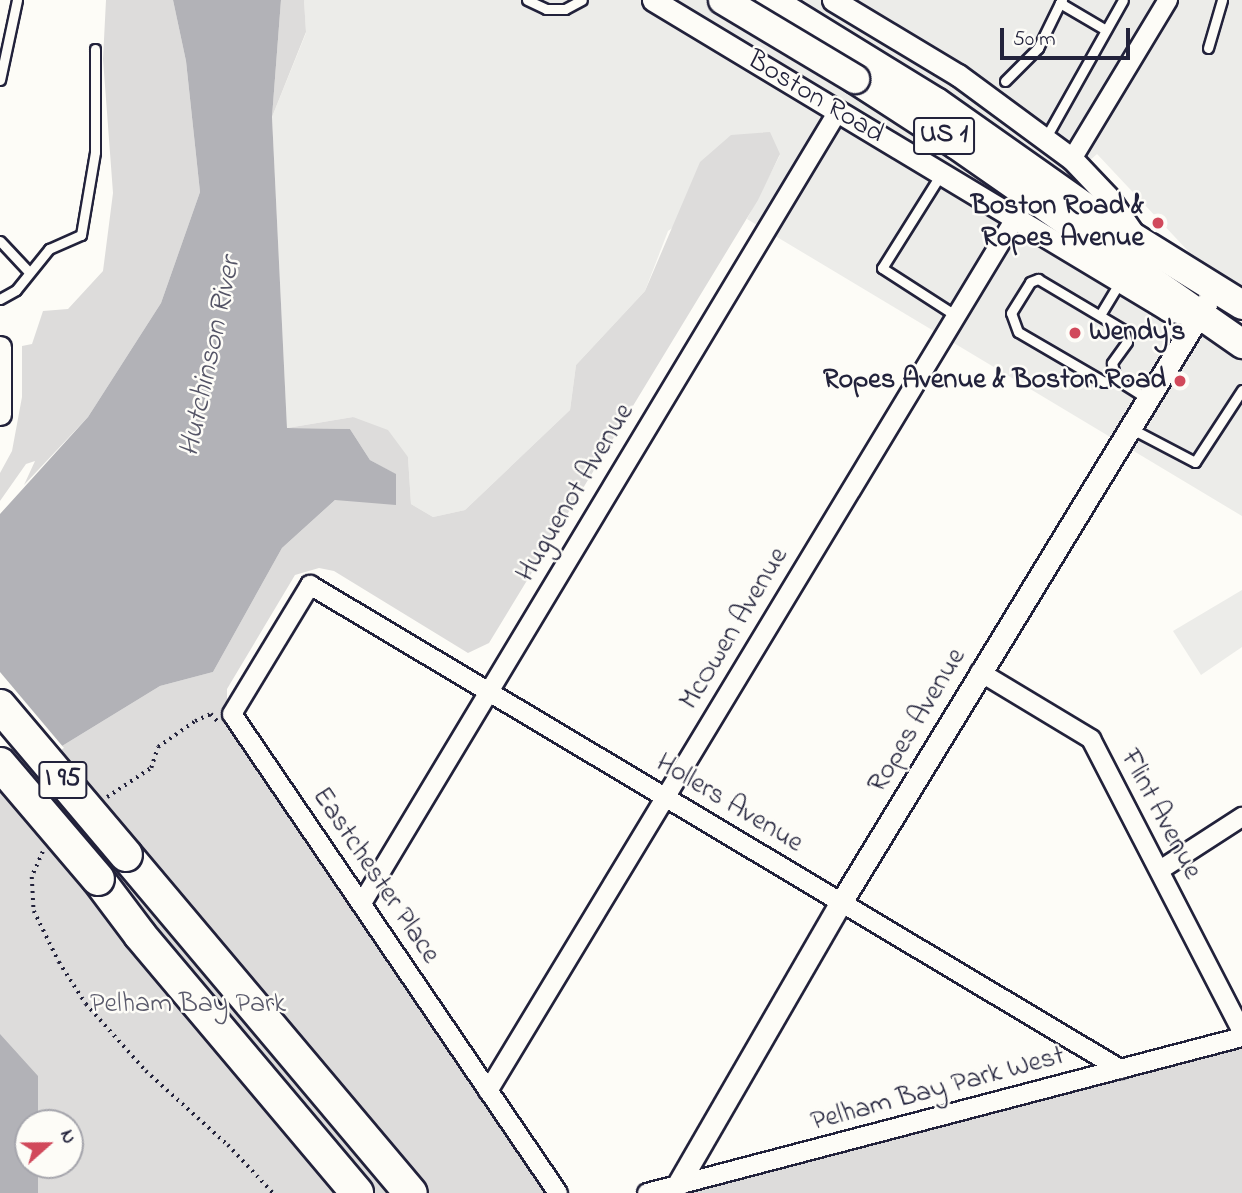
<!DOCTYPE html>
<html>
<head>
<meta charset="utf-8">
<style>
	body { margin:0 }
	#map { position:relative; width:1242px; height:1193px; overflow:hidden; background:#fdfcf7; font-family:"Indie Flower",sans-serif }
	div>[style] { position:absolute }
	[style*='--x'] { left:calc(var(--x)*1px); top:calc(var(--y)*1px); width:calc(var(--w)*1px); rotate:calc(var(--a)*1deg) }
	.built>* { inset:0; background:#ecece9 }
	.green>* { inset:0; background:#dddcdb }
	.water>* { inset:0; background:#b2b2b7 }
	.pier>* { inset:0; background:#fdfcf7 }
	.path>* { height:3.5px; margin-top:-1.75px; transform-origin:0; background:repeating-linear-gradient(90deg,#22223b 0 2px,transparent 0 7px) }
	.roads { filter:drop-shadow(2px 0 #22223b) drop-shadow(-2px 0 #22223b) drop-shadow(0 2px #22223b) drop-shadow(0 -2px #22223b) }
	.service>* { height:9px; margin:-4.5px; padding:0 4.5px; transform-origin:4.5px; border-radius:4.5px; background:#fdfcf7 }
	.minor>* { height:18px; margin:-9px; padding:0 9px; transform-origin:9px; border-radius:9px; background:#fdfcf7 }
	.tertiary>* { height:21px; margin:-10.5px; padding:0 10.5px; transform-origin:10.5px; border-radius:10.5px; background:#fdfcf7 }
	.primary>* { height:28px; margin:-14px; padding:0 14px; transform-origin:14px; border-radius:14px; background:#fdfcf7 }
	.motorway>* { height:32px; margin:-16px; padding:0 16px; transform-origin:16px; border-radius:16px; background:#fdfcf7 }
	.bridges { filter:drop-shadow(2px 0 #22223b) drop-shadow(-2px 0 #22223b) drop-shadow(0 2px #22223b) drop-shadow(0 -2px #22223b) }
	.primary-bridge>* { height:28px; margin:-14px; padding:0 14px; transform-origin:14px; border-radius:14px; background:#fdfcf7 }
	.motorway-bridge>* { height:32px; margin:-16px; padding:0 16px; transform-origin:16px; border-radius:16px; background:#fdfcf7 }
	.dots>* { width:19px; height:19px; translate:-50% -50%; box-sizing:border-box; border:4px solid #fdfcf7; border-radius:50% }
	span { translate:-50% -50%; white-space:nowrap; text-align:center; line-height:1.15; -webkit-text-stroke:5px #fdfcf7; paint-order:stroke }
	.shield-label span { padding:2px 5px; background:#fdfcf7; border:2px solid; border-radius:5px; -webkit-text-stroke-width:0 }
	.shield-label { font-size:26px; color:#22223b; font-weight:700 }
	.street-label { font-size:28px; color:#22223b }
	.poi-label { font-size:28px; color:#22223b; font-weight:700 }
	.right { translate:-100% -50%; text-align:right }
	.left { translate:0 -50%; text-align:left }
	.park-label { font-size:28px; color:#5a5a6b }
	.water-label { font-size:30px; color:#545466; font-style:italic }
	.north { position:absolute; left:14px; top:1109px; width:70px; height:70px; box-sizing:border-box; background:#fdfcf7; border:2px solid #a5a5ac; border-radius:50%; rotate:69deg; font-size:19px; font-weight:700; line-height:28px; text-align:center; color:#22223b }
	.north::after { content:''; display:block; margin:auto; width:24px; height:32px; background:#d1495b; clip-path:polygon(50% 0,100% 100%,50% 72%,0 100%) }
	.scale { position:absolute; left:1000px; top:28px; width:130px; height:32px; box-sizing:border-box; border:4px solid #22223b; border-top:0; padding-left:9px; font-size:21px; line-height:24px; white-space:nowrap; color:#22223b; -webkit-text-stroke:5px #fdfcf7; paint-order:stroke }
</style>
</head>
<body>
<div id="map">
	<div class="built">
		<i style="clip-path:polygon(304px 0,1242px 0,1242px 286px,1189px 252px,1097px 154px,1018px 225px,1242px 351px,1242px 516px,747px 219px,780px 155px,668px 231px,645px 291px,576px 365px,570px 410px,465px 510px,433px 517px,411px 504px,408px 457px,353px 417px,287px 428px,272px 117px,306px 33px)"></i>
		<i style="clip-path:polygon(1242px 590px,1242px 647px,1201px 675px,1173px 631px)"></i>
	</div>
	<div class="green">
		<i style="clip-path:polygon(106px 0,173px 0,186px 61px,200px 192px,161px 303px,88px 417px,24px 485px,35px 461px,26px 464px,0 501px,0 473px,12px 451px,22px 397px,22px 346px,32px 344px,43px 311px,68px 309px,103px 271px,113px 193px,103px 59px)"></i>
		<i style="clip-path:polygon(281px 0,304px 0,306px 32px,272px 117px)"></i>
		<i style="clip-path:polygon(evenodd,770px 132px,780px 154px,758px 200px,489px 643px,468px 653px,334px 571px,319px 568px,295px 575px,227px 689px,227px 724px,547px 1193px,0 1193px,0 784px,160px 686px,213px 672px,282px 548px,335px 500px,395px 474px,370px 460px,350px 429px,287px 428px,353px 417px,388px 430px,408px 457px,411px 504px,433px 517px,465px 510px,570px 410px,576px 365px,645px 291px,700px 162px,731px 135px,770px 132px,28px 1123px,70px 1123px,70px 1165px,28px 1165px,28px 1123px)"></i>
		<i style="clip-path:polygon(1242px 1048px,1242px 1193px,672px 1193px)"></i>
	</div>
	<div class="water">
		<i style="clip-path:polygon(173px 0,281px 0,272px 117px,287px 428px,350px 429px,370px 460px,396px 474px,396px 505px,335px 500px,282px 548px,213px 672px,160px 686px,0 784px,0 514px,88px 417px,161px 303px,200px 192px,186px 61px)"></i>
		<i style="clip-path:polygon(0 1034px,38px 1076px,38px 1123px,28px 1123px,28px 1165px,38px 1165px,38px 1193px,0 1193px)"></i>
	</div>
	<div class="pier">
		<i style="clip-path:polygon(0 672px,64px 748px,0 788px)"></i>
	</div>
	<div class="path">
		<i style="--x:107;--y:797;--w:53;--a:-33.4"></i>
		<i style="--x:151;--y:768;--w:22;--a:-72"></i>
		<i style="--x:158;--y:747;--w:45;--a:-35.1"></i>
		<i style="--x:195;--y:721;--w:17;--a:-24"></i>
		<i style="--x:211;--y:714;--w:12;--a:48"></i>
		<i style="--x:43;--y:852;--w:27;--a:114"></i>
		<i style="--x:32;--y:877;--w:34;--a:87"></i>
		<i style="--x:34;--y:911;--w:57;--a:63.9"></i>
		<i style="--x:59;--y:962;--w:50;--a:57.3"></i>
		<i style="--x:86;--y:1004;--w:90;--a:48.2"></i>
		<i style="--x:146;--y:1071;--w:110;--a:42.1"></i>
		<i style="--x:228;--y:1145;--w:66;--a:46.8"></i>
	</div>
	<div class="roads">
		<div class="service">
			<i style="--x:527;--y:0;--w:21;--a:25"></i>
			<i style="--x:546;--y:9;--w:19;--a:0"></i>
			<i style="--x:565;--y:9;--w:19;--a:-28"></i>
			<i style="--x:1062;--y:0;--w:4;--a:124"></i>
			<i style="--x:1060;--y:3;--w:53;--a:30.4"></i>
			<i style="--x:1208;--y:48;--w:50;--a:-73.7"></i>
			<i style="--x:0;--y:80;--w:82;--a:-78"></i>
			<i style="--x:1005;--y:81;--w:47;--a:-45"></i>
			<i style="--x:1038;--y:48;--w:50;--a:-63.9"></i>
			<i style="--x:1045;--y:139;--w:159;--a:-60.7"></i>
			<i style="--x:941;--y:174;--w:111;--a:122.1"></i>
			<i style="--x:882;--y:268;--w:87;--a:32.8"></i>
			<i style="--x:0;--y:241;--w:42;--a:46.9"></i>
			<i style="--x:1038;--y:279;--w:100;--a:30.7"></i>
			<i style="--x:1124;--y:330;--w:12;--a:76"></i>
			<i style="--x:1127;--y:342;--w:26;--a:126"></i>
			<i style="--x:1112;--y:363;--w:16;--a:76"></i>
			<i style="--x:1116;--y:379;--w:12;--a:166"></i>
			<i style="--x:1104;--y:382;--w:99;--a:-149.8"></i>
			<i style="--x:1018;--y:332;--w:20;--a:-110"></i>
			<i style="--x:1011;--y:313;--w:36;--a:-58"></i>
			<i style="--x:1030;--y:282;--w:9;--a:-21"></i>
			<i style="--x:0;--y:299;--w:18;--a:-29"></i>
			<i style="--x:16;--y:290;--w:53;--a:-51.2"></i>
			<i style="--x:49;--y:249;--w:35;--a:-24"></i>
			<i style="--x:81;--y:235;--w:84;--a:-80.4"></i>
			<i style="--x:95;--y:152;--w:103;--a:-90"></i>
			<i style="--x:1100;--y:315;--w:39;--a:-59"></i>
			<i style="--x:1116;--y:379;--w:36;--a:32"></i>
			<i style="--x:1132;--y:429;--w:71;--a:27.6"></i>
			<i style="--x:1195;--y:462;--w:86;--a:-56.9"></i>
		</div>
		<div class="minor">
			<i style="--x:1072;--y:159;--w:186;--a:-58.9"></i>
			<i style="--x:980;--y:672;--w:130;--a:31.1"></i>
			<i style="--x:1091;--y:739;--w:329;--a:62.7"></i>
			<i style="--x:1160;--y:870;--w:98;--a:-32.9"></i>
			<i style="--x:362;--y:903;--w:924;--a:-58.99"></i>
			<i style="--x:488;--y:1091;--w:1033;--a:-58.86"></i>
			<i style="--x:558;--y:1193;--w:579;--a:-124.24"></i>
			<i style="--x:232;--y:714;--w:151;--a:-58.8"></i>
			<i style="--x:310;--y:585;--w:944;--a:30.86"></i>
			<i style="--x:647;--y:1193;--w:615;--a:-14.69"></i>
		</div>
		<div class="tertiary">
			<i style="--x:653;--y:0;--w:601;--a:31.05"></i>
			<i style="--x:1168;--y:310;--w:30;--a:12"></i>
			<i style="--x:833;--y:0;--w:146;--a:31"></i>
			<i style="--x:958;--y:75;--w:142;--a:36.4"></i>
			<i style="--x:1072;--y:159;--w:52;--a:46.5"></i>
			<i style="--x:1108;--y:197;--w:44;--a:55.2"></i>
			<i style="--x:0;--y:347;--w:67;--a:90"></i>
			<i style="--x:677;--y:1186;--w:326;--a:-60"></i>
			<i style="--x:840;--y:904;--w:705;--a:-58.63"></i>
		</div>
		<div class="primary">
			<i style="--x:770;--y:0;--w:195;--a:31.6"></i>
			<i style="--x:936;--y:102;--w:187;--a:35.2"></i>
			<i style="--x:1089;--y:210;--w:180;--a:31.8"></i>
			<i style="--x:855;--y:79;--w:121;--a:32.9"></i>
			<i style="--x:957;--y:145;--w:348;--a:34.9"></i>
		</div>
		<div class="motorway">
			<i style="--x:126;--y:855;--w:442;--a:49.9"></i>
			<i style="--x:98;--y:879;--w:70;--a:53.1"></i>
			<i style="--x:140;--y:935;--w:337;--a:49.9"></i>
		</div>
	</div>
	<div class="bridges">
		<div class="primary-bridge">
			<i style="--x:723;--y:0;--w:154;--a:30.9"></i>
		</div>
		<div class="motorway-bridge">
			<i style="--x:0;--y:706;--w:195;--a:49.8"></i>
			<i style="--x:0;--y:764;--w:151;--a:49.6"></i>
		</div>
	</div>
	<div class="dots">
		<i style="left:1158px;top:223px;background:#d1495b"></i>
		<i style="left:1075px;top:333px;background:#d1495b"></i>
		<i style="left:1180px;top:381px;background:#d1495b"></i>
	</div>
	<div class="shield-label">
		<span style="left:944px;top:136px">US 1</span>
		<span style="left:63px;top:780px">I 95</span>
	</div>
	<div class="street-label">
		<span style="left:815px;top:98px;rotate:31deg">Boston Road</span>
		<span style="left:576px;top:493px;rotate:-59deg">Huguenot Avenue</span>
		<span style="left:735px;top:629px;rotate:-59deg">McOwen Avenue</span>
		<span style="left:918px;top:721px;rotate:-59deg">Ropes Avenue</span>
		<span style="left:729px;top:804px;rotate:31deg">Hollers Avenue</span>
		<span style="left:1160px;top:815px;rotate:62deg">Flint Avenue</span>
		<span style="left:375px;top:876px;rotate:56deg">Eastchester Place</span>
		<span style="left:938px;top:1090px;rotate:-15deg">Pelham Bay Park West</span>
	</div>
	<div class="poi-label">
		<span class="right" style="left:1144px;top:223px">Boston Road &amp;<br>Ropes Avenue</span>
		<span class="left" style="left:1089px;top:333px">Wendy's</span>
		<span class="right" style="left:1166px;top:381px">Ropes Avenue &amp; Boston Road</span>
	</div>
	<div class="park-label">
		<span style="left:188px;top:1005px">Pelham Bay Park</span>
	</div>
	<div class="water-label">
		<span style="left:211px;top:357px;rotate:-78deg">Hutchinson River</span>
	</div>
	<div class="north">N</div>
	<div class="scale">50 m</div>
</div>
</body>
</html>
